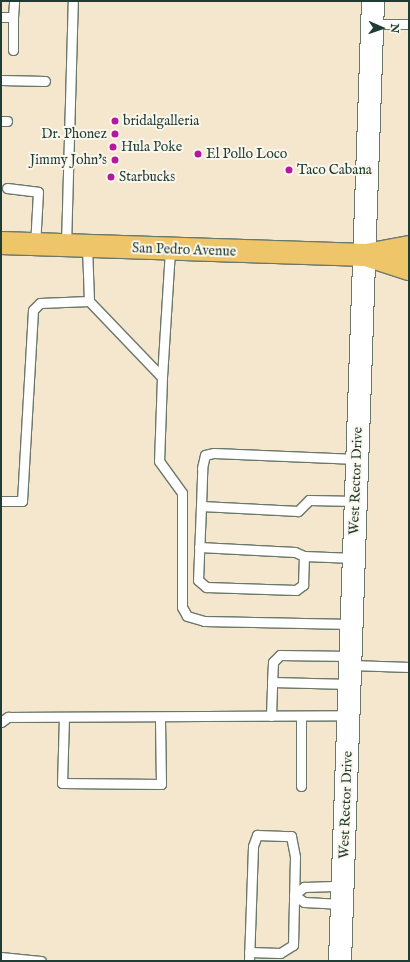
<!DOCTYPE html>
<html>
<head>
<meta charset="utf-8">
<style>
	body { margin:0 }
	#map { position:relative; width:410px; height:962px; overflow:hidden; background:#f4e7ce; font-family:"IM FELL English",serif }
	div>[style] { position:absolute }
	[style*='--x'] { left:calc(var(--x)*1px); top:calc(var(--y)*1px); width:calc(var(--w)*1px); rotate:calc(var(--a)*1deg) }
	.roads { filter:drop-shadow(1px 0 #6a786a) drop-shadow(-1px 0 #6a786a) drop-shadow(0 1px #6a786a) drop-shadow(0 -1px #6a786a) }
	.service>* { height:9px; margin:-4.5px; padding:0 4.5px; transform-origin:4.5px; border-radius:4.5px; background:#fff }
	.tertiary>* { height:22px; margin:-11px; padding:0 11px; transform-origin:11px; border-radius:11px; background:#fff }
	.primary>* { height:22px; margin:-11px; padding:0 11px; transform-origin:11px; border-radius:11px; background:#eec569 }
	.dots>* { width:11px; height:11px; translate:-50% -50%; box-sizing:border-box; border:2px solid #fbf7ec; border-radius:50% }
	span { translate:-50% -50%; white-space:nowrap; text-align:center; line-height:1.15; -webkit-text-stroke:4px #fbf7ec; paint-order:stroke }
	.poi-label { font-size:14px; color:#1f3d34 }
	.left { translate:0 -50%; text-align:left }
	.right { translate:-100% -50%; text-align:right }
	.street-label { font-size:14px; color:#1f3d34 }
	.frame { position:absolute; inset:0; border:2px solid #1f3d34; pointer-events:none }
	.north { position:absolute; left:362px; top:8px; width:40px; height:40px; -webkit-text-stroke:3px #fbf7ec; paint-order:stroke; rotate:92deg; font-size:11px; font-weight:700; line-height:16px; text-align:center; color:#1f3d34 }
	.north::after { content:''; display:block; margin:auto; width:14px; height:18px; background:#1f3d34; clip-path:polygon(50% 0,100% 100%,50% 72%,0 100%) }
</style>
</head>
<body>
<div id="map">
	<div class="roads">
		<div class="service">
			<i style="--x:1;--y:17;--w:12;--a:0"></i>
			<i style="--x:13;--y:17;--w:16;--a:-86"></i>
			<i style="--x:372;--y:24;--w:37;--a:0"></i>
			<i style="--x:13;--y:50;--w:33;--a:-90"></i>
			<i style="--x:1;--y:80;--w:44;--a:1.3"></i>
			<i style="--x:1;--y:121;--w:6;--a:0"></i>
			<i style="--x:7;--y:188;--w:31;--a:7"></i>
			<i style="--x:38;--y:192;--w:53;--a:93.2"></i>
			<i style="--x:66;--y:245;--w:244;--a:-88.4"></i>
			<i style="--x:89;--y:301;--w:105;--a:46.2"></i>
			<i style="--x:162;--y:377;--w:84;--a:92"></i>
			<i style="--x:159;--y:461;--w:39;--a:54"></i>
			<i style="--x:182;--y:493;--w:114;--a:90"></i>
			<i style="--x:182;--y:607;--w:10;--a:61"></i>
			<i style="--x:187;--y:616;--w:18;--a:16"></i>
			<i style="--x:204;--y:621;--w:148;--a:1.2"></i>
			<i style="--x:162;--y:377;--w:128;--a:-86.4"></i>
			<i style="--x:1;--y:501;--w:21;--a:0"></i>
			<i style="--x:22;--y:501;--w:191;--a:-86.7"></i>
			<i style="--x:33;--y:310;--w:10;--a:-45"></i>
			<i style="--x:40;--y:303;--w:49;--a:-2.3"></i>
			<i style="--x:89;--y:301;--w:55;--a:-92.1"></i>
			<i style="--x:356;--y:501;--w:47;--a:-178.8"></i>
			<i style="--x:309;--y:500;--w:16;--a:135"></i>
			<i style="--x:298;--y:511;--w:97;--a:-177"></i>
			<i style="--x:201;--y:506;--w:38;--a:-88"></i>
			<i style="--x:202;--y:468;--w:13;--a:-77"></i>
			<i style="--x:205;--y:455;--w:9;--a:-13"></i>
			<i style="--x:214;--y:453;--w:143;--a:2.4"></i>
			<i style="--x:201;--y:506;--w:74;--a:92.3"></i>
			<i style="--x:198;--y:580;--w:11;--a:41"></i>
			<i style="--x:206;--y:587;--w:90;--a:1.9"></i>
			<i style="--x:296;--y:590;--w:9;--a:-36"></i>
			<i style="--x:303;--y:585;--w:29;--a:-88"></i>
			<i style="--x:304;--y:556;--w:50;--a:2.3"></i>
			<i style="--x:199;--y:547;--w:96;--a:3"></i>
			<i style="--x:295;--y:552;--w:10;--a:24"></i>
			<i style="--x:351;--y:665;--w:58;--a:2"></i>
			<i style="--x:350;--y:684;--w:78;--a:-178.5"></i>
			<i style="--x:272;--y:682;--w:20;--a:-87"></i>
			<i style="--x:273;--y:662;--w:10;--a:-45"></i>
			<i style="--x:280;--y:655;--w:71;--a:0.8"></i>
			<i style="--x:271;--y:716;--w:34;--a:-88"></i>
			<i style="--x:301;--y:716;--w:70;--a:90"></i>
			<i style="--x:64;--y:717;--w:66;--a:91.7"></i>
			<i style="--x:62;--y:783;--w:99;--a:0.6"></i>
			<i style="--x:161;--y:784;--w:67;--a:-90.9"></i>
			<i style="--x:1;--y:722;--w:9;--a:-36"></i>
			<i style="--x:8;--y:717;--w:341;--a:-0.3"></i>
			<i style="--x:342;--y:904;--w:38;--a:-177"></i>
			<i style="--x:304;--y:902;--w:12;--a:-145"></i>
			<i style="--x:294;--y:895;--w:13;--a:-39"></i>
			<i style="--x:304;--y:887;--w:38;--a:-2"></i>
			<i style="--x:1;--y:957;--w:40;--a:5.7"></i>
			<i style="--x:249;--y:961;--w:115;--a:-88"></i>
			<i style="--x:253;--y:846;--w:12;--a:-70"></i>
			<i style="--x:257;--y:835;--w:34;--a:2"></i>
			<i style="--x:291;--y:836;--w:21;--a:79"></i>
			<i style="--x:295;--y:857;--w:88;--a:91.3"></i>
			<i style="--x:293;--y:945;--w:15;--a:148"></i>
			<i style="--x:280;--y:953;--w:31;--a:-178"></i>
		</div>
		<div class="tertiary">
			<i style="--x:340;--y:961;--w:961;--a:-88.03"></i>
		</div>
		<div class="primary">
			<i style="--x:1;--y:243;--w:365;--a:1.9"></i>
			<i style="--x:366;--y:255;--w:44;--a:-10.5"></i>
			<i style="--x:369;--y:256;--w:42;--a:18"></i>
		</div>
	</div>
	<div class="dots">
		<i style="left:115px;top:121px;background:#b5179e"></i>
		<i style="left:115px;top:134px;background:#b5179e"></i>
		<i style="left:113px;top:147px;background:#b5179e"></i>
		<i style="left:198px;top:154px;background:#b5179e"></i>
		<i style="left:115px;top:160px;background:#b5179e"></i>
		<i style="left:289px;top:170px;background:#b5179e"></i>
		<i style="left:111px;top:177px;background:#b5179e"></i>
	</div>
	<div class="poi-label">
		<span class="left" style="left:123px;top:121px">bridalgalleria</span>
		<span class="right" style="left:107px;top:134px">Dr. Phonez</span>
		<span class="left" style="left:121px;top:147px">Hula Poke</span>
		<span class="left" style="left:206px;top:154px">El Pollo Loco</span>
		<span class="right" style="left:107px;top:160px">Jimmy John's</span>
		<span class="left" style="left:297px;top:170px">Taco Cabana</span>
		<span class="left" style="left:119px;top:177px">Starbucks</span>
	</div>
	<div class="street-label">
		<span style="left:184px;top:250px;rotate:2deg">San Pedro Avenue</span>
		<span style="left:356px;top:481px;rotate:-88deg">West Rector Drive</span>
		<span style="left:346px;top:805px;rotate:-88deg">West Rector Drive</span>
	</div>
	<div class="frame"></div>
	<div class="north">N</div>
</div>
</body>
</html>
